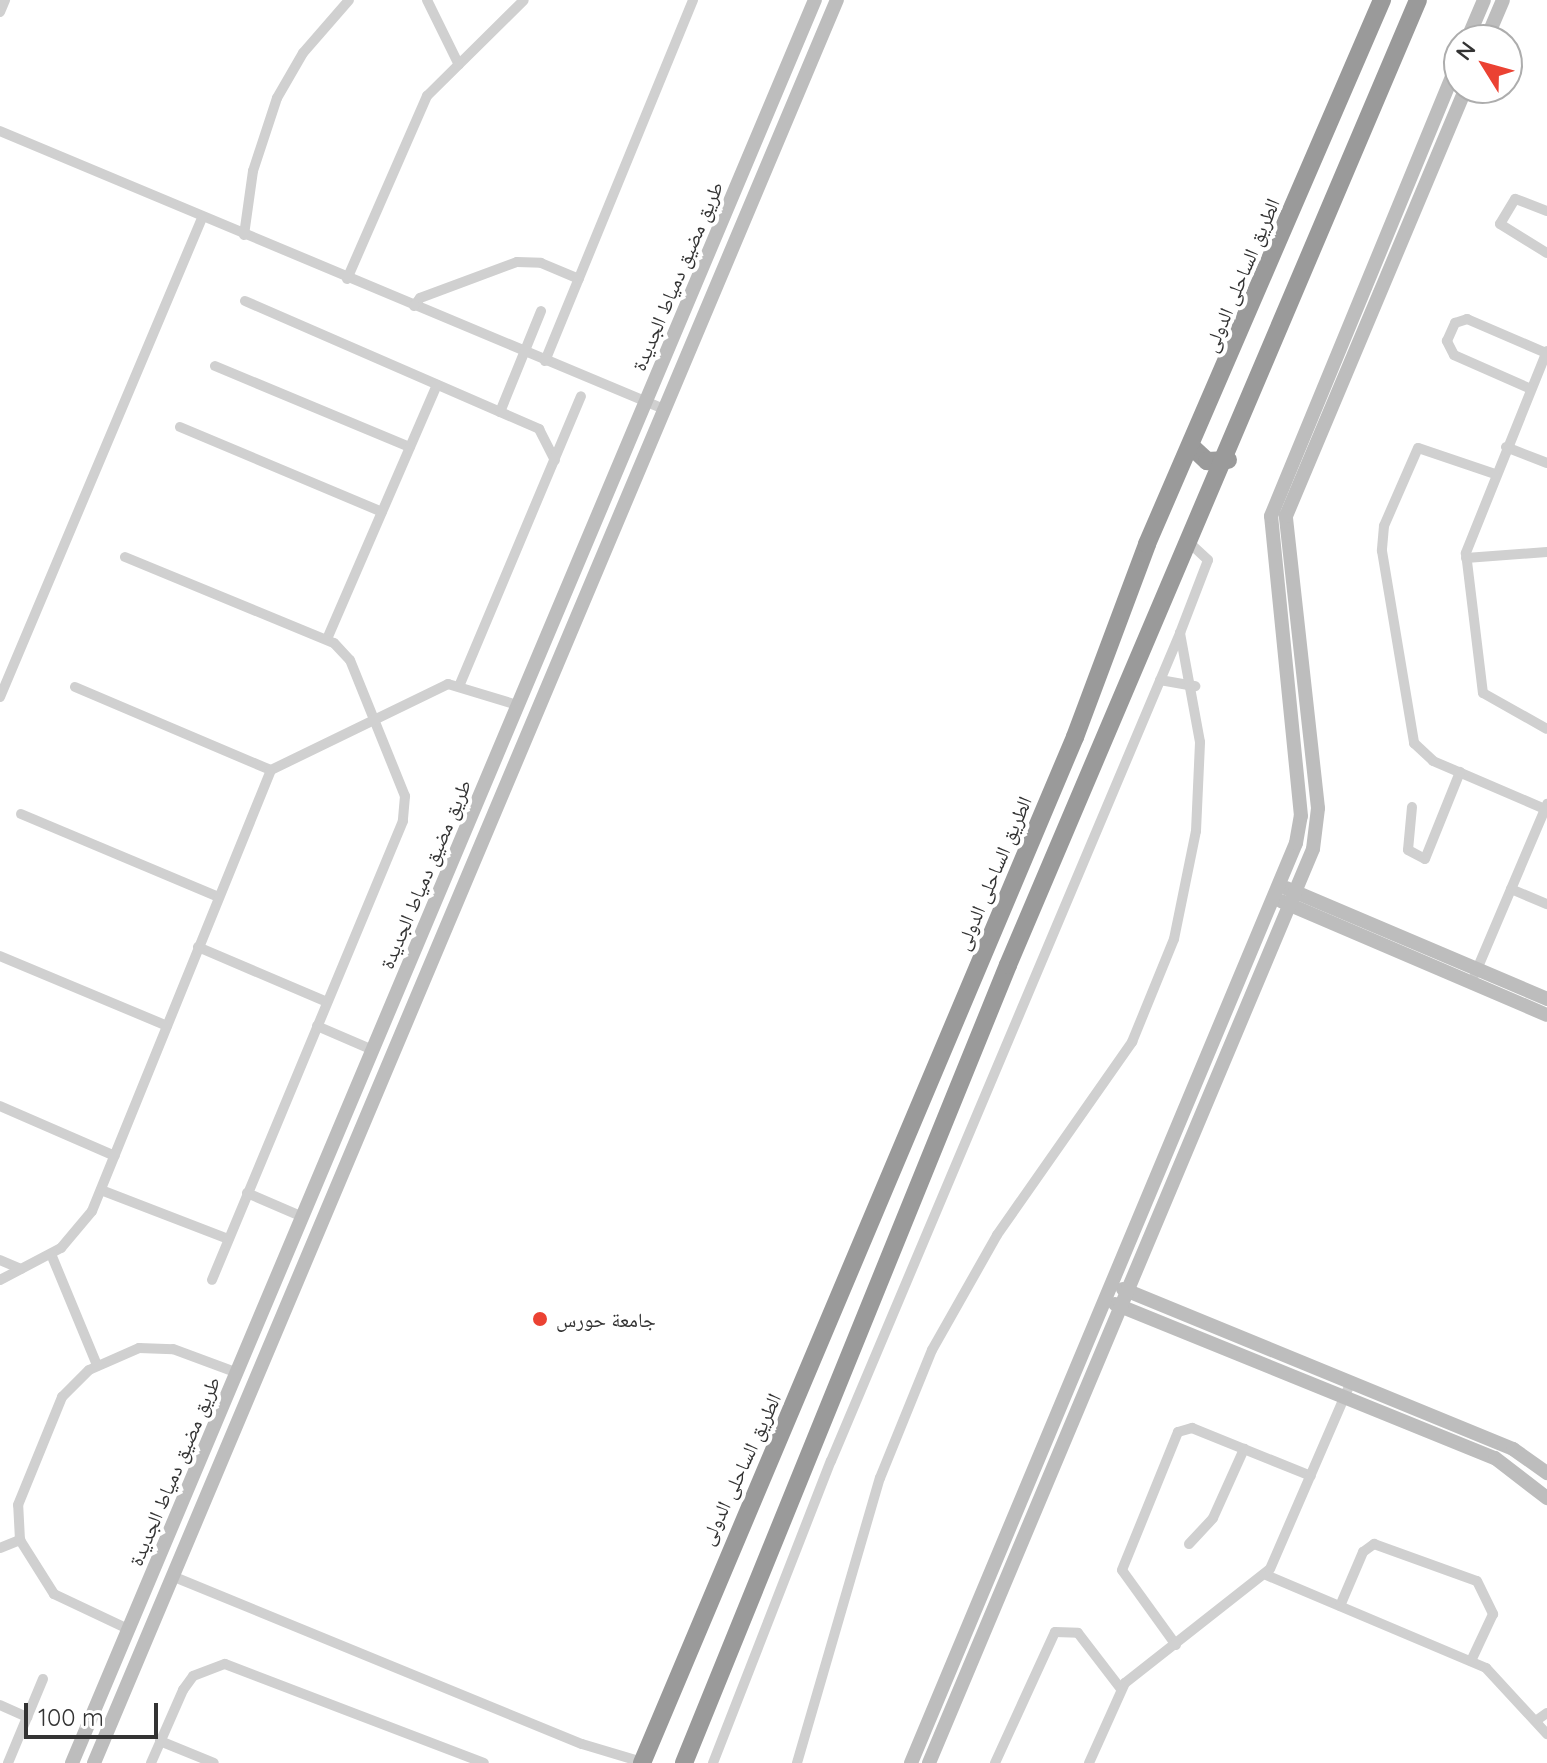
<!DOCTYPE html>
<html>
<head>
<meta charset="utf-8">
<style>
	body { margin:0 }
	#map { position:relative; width:1547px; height:1763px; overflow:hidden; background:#fff; font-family:Quicksand,"Noto Naskh Arabic",sans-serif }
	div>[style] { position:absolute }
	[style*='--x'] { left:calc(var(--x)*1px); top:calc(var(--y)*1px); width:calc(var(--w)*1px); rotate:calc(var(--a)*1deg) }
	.street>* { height:10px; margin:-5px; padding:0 5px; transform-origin:5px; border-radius:5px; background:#d0d0d0 }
	.secondary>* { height:14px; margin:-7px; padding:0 7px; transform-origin:7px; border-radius:7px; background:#bdbdbd }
	.highway>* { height:18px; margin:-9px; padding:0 9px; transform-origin:9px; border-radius:9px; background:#9a9a9a }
	.dots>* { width:22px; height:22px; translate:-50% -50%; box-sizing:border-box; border:4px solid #fff; border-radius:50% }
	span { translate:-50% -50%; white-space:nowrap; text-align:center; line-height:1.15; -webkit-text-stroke:8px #fff; paint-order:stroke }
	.street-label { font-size:20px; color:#333 }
	.poi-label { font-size:20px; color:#333 }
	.left { translate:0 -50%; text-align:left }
	.north { position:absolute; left:1443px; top:24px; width:80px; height:80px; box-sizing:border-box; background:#fff; border:2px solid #adadad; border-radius:50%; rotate:307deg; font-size:22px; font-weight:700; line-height:32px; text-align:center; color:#333 }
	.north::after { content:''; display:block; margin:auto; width:28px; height:36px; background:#eb4233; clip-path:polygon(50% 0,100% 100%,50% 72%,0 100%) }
	.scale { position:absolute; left:24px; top:1703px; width:134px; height:36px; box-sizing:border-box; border:4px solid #333; border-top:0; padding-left:10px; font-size:24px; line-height:28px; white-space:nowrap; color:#333; -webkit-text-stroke:6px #fff; paint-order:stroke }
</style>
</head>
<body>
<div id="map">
	<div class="street">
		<i style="--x:427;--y:0;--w:72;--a:63.8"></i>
		<i style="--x:0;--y:12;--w:13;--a:-67"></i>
		<i style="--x:0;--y:131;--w:720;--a:22.72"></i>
		<i style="--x:1547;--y:211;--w:34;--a:-159"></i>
		<i style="--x:1515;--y:199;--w:29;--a:121"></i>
		<i style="--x:1500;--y:224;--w:55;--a:31.7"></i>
		<i style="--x:244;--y:235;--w:65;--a:-82"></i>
		<i style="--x:253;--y:171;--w:77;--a:-71.8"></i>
		<i style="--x:277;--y:98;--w:52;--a:-60"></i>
		<i style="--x:303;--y:53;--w:70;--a:-49"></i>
		<i style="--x:347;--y:279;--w:200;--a:-66.4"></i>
		<i style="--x:427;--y:96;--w:136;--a:-44.7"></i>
		<i style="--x:245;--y:301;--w:321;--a:23.5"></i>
		<i style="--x:539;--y:429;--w:35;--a:63"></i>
		<i style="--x:414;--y:306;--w:10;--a:-53"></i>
		<i style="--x:420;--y:298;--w:103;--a:-20.4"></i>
		<i style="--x:517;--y:262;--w:24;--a:2"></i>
		<i style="--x:541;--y:263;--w:41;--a:22.8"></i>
		<i style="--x:1547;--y:351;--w:218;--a:111.9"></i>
		<i style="--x:1466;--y:553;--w:141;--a:83.1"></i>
		<i style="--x:1483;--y:693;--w:73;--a:29.4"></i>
		<i style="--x:545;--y:361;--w:390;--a:-67.7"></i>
		<i style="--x:215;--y:366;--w:211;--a:22.6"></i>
		<i style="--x:1531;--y:389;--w:84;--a:-156.2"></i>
		<i style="--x:1454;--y:355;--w:16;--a:-117"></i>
		<i style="--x:1447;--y:341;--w:20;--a:-66"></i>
		<i style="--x:1455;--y:323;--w:13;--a:-18"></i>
		<i style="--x:1467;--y:319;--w:86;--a:23.3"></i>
		<i style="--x:500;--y:412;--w:109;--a:-67.9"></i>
		<i style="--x:180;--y:427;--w:219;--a:22.8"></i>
		<i style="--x:1506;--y:447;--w:44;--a:21.3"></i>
		<i style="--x:1495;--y:474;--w:81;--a:-161.3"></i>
		<i style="--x:1418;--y:448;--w:85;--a:113.6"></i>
		<i style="--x:1384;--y:526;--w:25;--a:95"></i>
		<i style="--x:1382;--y:551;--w:195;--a:80.5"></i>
		<i style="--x:1414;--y:743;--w:26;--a:43"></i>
		<i style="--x:1433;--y:761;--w:122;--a:23.2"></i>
		<i style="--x:125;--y:557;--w:226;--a:22.4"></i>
		<i style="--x:334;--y:643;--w:23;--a:47"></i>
		<i style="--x:350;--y:660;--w:147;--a:68"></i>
		<i style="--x:405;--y:796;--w:25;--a:95"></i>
		<i style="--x:403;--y:821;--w:497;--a:112.6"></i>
		<i style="--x:1466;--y:558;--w:81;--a:-4.2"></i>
		<i style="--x:327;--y:639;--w:277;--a:-66.6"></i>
		<i style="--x:1160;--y:680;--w:36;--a:10"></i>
		<i style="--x:460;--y:684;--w:312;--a:-67.2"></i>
		<i style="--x:75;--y:687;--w:213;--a:23"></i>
		<i style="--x:0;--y:697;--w:520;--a:-67.13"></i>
		<i style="--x:1412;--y:807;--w:43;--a:95.3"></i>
		<i style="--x:1408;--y:850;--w:19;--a:28"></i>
		<i style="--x:1425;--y:859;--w:94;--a:-68.1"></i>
		<i style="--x:21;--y:814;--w:214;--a:22.8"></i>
		<i style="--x:1511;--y:889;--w:39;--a:23"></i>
		<i style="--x:198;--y:947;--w:140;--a:23.1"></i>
		<i style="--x:0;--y:956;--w:181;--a:22.7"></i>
		<i style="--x:1475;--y:974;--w:185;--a:-67"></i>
		<i style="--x:317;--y:1026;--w:61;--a:23.2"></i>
		<i style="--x:0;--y:1106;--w:125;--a:23.5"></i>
		<i style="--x:101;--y:1190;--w:136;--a:21.1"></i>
		<i style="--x:247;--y:1193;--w:61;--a:23.2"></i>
		<i style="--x:51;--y:1254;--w:120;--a:67.5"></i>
		<i style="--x:0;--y:1260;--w:23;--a:23"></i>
		<i style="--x:0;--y:1280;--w:69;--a:-27.7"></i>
		<i style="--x:61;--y:1248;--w:48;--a:-50"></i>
		<i style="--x:92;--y:1211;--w:476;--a:-67.9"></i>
		<i style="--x:271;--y:770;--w:197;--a:-25.9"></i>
		<i style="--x:448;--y:684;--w:72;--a:16.9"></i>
		<i style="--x:1189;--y:1544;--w:35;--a:-47"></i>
		<i style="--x:1213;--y:1518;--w:76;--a:-65.8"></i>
		<i style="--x:0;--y:1548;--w:22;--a:-22"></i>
		<i style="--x:1266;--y:1575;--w:239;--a:22.9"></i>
		<i style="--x:1486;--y:1668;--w:90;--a:47.3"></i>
		<i style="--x:172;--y:1576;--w:443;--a:22.3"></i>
		<i style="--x:582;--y:1744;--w:63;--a:16.7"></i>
		<i style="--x:1340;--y:1606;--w:59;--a:-66.9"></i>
		<i style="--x:1363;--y:1552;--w:14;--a:-36"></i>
		<i style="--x:1374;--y:1544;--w:109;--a:19.8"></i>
		<i style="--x:1477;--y:1581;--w:37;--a:64"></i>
		<i style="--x:1493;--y:1614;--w:52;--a:115.1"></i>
		<i style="--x:128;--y:1629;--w:82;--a:-154.7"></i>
		<i style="--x:54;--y:1594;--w:64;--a:-122.2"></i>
		<i style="--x:20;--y:1540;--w:35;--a:-93"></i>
		<i style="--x:18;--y:1505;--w:117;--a:-67.8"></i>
		<i style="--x:62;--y:1397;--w:38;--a:-45"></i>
		<i style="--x:89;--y:1370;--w:55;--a:-23.7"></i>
		<i style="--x:139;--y:1348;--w:34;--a:2"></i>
		<i style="--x:173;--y:1349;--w:69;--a:20.3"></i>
		<i style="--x:1176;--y:1645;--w:92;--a:-125.8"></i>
		<i style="--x:1122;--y:1570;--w:149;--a:-67.9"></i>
		<i style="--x:1178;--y:1432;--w:15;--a:-16"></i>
		<i style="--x:1192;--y:1428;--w:128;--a:22"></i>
		<i style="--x:0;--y:1705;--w:30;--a:24"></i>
		<i style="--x:1537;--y:1720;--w:12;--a:-35"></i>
		<i style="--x:160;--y:1741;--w:58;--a:22.2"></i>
		<i style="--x:8;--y:1763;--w:91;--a:-67.4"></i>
		<i style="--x:151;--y:1763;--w:80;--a:-66.3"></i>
		<i style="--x:183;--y:1690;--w:17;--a:-54"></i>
		<i style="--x:193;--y:1676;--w:34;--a:-21"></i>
		<i style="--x:225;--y:1664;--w:277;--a:20.9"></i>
		<i style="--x:713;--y:1763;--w:324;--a:-68.7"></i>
		<i style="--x:831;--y:1461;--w:899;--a:-67.14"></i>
		<i style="--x:1180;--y:633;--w:78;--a:-69"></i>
		<i style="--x:1208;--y:560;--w:23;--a:-137"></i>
		<i style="--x:797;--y:1763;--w:297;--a:-73.8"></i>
		<i style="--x:880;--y:1478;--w:138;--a:-67.9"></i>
		<i style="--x:932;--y:1350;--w:132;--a:-60.5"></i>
		<i style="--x:997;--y:1235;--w:236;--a:-55"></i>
		<i style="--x:1132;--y:1042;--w:111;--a:-67.8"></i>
		<i style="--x:1174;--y:939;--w:110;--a:-78.5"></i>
		<i style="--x:1196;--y:831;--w:89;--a:-87.4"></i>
		<i style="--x:1200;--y:742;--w:111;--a:-100.4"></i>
		<i style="--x:995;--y:1763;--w:144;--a:-65.4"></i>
		<i style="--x:1055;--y:1632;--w:23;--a:2"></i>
		<i style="--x:1078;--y:1633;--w:71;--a:52.5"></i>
		<i style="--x:1089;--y:1763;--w:88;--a:-65.8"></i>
		<i style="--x:1125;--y:1683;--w:184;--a:-38.2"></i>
		<i style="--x:1270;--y:1569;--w:204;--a:-66.6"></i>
	</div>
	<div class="secondary">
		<i style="--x:1467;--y:40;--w:43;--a:-67"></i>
		<i style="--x:1486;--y:40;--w:43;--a:-67"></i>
		<i style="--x:1286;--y:888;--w:284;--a:23"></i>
		<i style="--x:1281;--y:901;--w:289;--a:23.2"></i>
		<i style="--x:1123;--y:1289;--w:422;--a:22.3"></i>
		<i style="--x:1513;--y:1449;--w:42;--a:35.2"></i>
		<i style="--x:1115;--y:1304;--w:410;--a:22.1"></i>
		<i style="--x:1495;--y:1458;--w:66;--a:37.6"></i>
		<i style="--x:72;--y:1763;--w:1913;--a:-67.15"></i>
		<i style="--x:94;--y:1763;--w:1913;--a:-67.15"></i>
		<i style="--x:911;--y:1763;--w:997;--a:-67.29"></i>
		<i style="--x:1296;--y:843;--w:27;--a:-80"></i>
		<i style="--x:1301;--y:816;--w:301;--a:-95.7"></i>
		<i style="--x:1271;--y:516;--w:494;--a:-67.6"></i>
		<i style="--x:929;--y:1763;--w:991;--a:-67.21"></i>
		<i style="--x:1313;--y:849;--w:41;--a:-83"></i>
		<i style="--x:1318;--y:808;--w:294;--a:-96.3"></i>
		<i style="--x:1286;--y:516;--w:464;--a:-67.2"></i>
	</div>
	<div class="highway">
		<i style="--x:1192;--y:447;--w:21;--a:43"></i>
		<i style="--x:1207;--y:461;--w:21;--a:-3"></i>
		<i style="--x:642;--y:1763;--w:1114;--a:-67.12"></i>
		<i style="--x:1075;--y:737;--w:206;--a:-69.5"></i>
		<i style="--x:1147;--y:544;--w:593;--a:-66.64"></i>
		<i style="--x:684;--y:1763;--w:861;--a:-67.9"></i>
		<i style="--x:1008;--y:965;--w:1048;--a:-66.98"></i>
	</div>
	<div class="dots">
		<i style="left:540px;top:1319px;background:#eb4233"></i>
	</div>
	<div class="street-label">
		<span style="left:1241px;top:275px;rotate:-67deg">الطريق الساحلى الدولى</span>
		<span style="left:677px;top:276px;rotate:-67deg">طريق مضيق دمياط الجديدة</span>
		<span style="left:993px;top:873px;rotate:-67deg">الطريق الساحلى الدولى</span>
		<span style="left:425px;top:874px;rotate:-67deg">طريق مضيق دمياط الجديدة</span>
		<span style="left:740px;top:1469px;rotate:-65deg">الطريق الساحلى الدولى</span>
		<span style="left:174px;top:1471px;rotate:-67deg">طريق مضيق دمياط الجديدة</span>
	</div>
	<div class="poi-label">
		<span class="left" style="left:556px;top:1319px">جامعة حورس</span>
	</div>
	<div class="north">N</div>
	<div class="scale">100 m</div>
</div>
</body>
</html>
